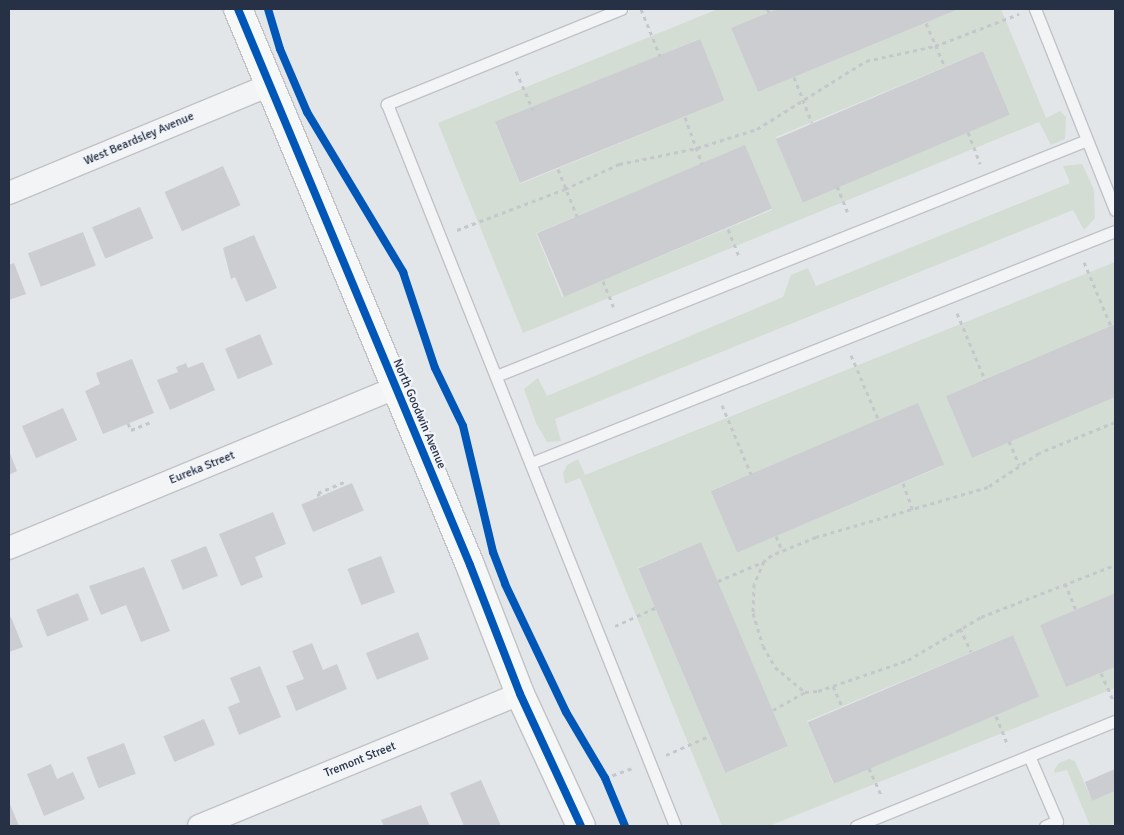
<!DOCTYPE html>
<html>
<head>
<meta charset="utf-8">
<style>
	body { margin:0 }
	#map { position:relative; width:1124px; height:835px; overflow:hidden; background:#e3e6e9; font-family:Signika,sans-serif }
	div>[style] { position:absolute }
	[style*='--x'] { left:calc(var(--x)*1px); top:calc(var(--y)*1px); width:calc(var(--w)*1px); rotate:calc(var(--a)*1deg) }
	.green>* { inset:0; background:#d3ddd3 }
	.building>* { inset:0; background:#cbcdd1; transform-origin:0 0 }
	.path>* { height:3px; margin-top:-1.5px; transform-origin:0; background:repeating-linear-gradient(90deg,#c4c7cc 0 4px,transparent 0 8px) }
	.roads { filter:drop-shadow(1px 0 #c0c2c7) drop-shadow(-1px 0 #c0c2c7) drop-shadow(0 1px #c0c2c7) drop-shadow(0 -1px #c0c2c7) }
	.lane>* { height:11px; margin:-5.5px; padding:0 5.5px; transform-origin:5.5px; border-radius:5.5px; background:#f3f4f5 }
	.street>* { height:22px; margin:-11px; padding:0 11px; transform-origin:11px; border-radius:11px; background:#f3f4f5 }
	.secondary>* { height:28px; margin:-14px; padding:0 14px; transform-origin:14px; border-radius:14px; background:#f6f7f7 }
	.cycleway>* { height:8px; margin:-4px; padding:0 4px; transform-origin:4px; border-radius:4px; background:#0057b8 }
	span { translate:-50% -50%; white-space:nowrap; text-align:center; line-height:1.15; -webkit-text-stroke:4.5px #f1f4f8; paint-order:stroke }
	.street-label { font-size:12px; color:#273145 }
	.frame { position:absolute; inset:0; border:10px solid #273145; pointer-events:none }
</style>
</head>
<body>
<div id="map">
	<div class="green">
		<i style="clip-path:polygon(evenodd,718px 9px,777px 9px,731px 28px,758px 92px,959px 9px,1001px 9px,1046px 118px,1060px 111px,1066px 117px,1065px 139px,1051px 145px,1039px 122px,523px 333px,438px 123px,718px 9px,699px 39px,725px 100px,520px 184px,496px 125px,699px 39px,718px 9px,983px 51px,1010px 114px,802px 200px,776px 137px,983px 51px,718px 9px,745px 146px,772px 210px,562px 297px,536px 233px,745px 146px)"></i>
		<i style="clip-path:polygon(1082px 164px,1094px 190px,1095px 218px,1084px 230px,1073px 210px,555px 419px,561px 441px,547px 442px,536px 423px,524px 389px,538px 378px,547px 396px,783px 297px,791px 275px,808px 268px,816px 286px,1070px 183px,1063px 166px)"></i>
		<i style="clip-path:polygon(evenodd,1115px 262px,1115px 324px,946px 396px,972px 458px,1115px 397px,1115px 593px,1040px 625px,1066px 687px,1115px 667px,1115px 688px,769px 826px,722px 826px,580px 478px,565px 484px,563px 473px,567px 465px,578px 459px,585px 475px,1115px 262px,879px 421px,943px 466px,737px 552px,712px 490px,879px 421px,1115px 262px,701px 542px,787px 747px,725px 773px,638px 568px,701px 542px,1115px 262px,1013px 635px,1039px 697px,833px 783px,807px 721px,1013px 635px)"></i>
		<i style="clip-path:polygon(1069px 759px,1075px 761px,1092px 801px,1115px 791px,1115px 826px,1090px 826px,1067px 770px,1055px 773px,1054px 770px,1059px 763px)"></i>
	</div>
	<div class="building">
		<i style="clip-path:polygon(777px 9px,959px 9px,758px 92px,731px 28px)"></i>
		<i style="left:700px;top:39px;width:66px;height:221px;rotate:68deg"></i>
		<i style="left:983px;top:51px;width:69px;height:225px;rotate:67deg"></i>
		<i style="left:745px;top:145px;width:69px;height:226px;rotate:67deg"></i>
		<i style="left:223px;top:166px;width:43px;height:64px;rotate:66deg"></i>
		<i style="left:140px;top:207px;width:34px;height:52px;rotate:67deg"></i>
		<i style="left:83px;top:232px;width:36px;height:59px;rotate:69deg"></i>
		<i style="clip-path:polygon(254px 235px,277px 288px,246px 302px,235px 277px,231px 279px,223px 248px)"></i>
		<i style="clip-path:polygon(14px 263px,26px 294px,9px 300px,9px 265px)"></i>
		<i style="clip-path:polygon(1115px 324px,1115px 397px,972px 458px,946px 396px)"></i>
		<i style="left:260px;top:334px;width:33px;height:38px;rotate:67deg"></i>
		<i style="clip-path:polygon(132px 359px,154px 413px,103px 434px,85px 391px,100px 384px,96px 373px)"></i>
		<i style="clip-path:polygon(203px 362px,215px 390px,170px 410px,157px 380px,178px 372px,176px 367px,186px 363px,188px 368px)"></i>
		<i style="left:918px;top:403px;width:67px;height:225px;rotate:67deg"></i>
		<i style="left:63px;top:408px;width:35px;height:45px;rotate:66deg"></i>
		<i style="clip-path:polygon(9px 451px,17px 471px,9px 475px)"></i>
		<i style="left:352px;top:483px;width:30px;height:55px;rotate:67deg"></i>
		<i style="clip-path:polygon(273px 512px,286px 544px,255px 557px,263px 577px,241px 586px,219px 534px)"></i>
		<i style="left:701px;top:542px;width:222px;height:68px;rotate:67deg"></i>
		<i style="left:206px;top:546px;width:32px;height:38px;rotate:68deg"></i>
		<i style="left:381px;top:556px;width:39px;height:36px;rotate:69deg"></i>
		<i style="clip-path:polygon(144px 567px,170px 631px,141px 642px,126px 605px,101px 615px,89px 586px)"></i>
		<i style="left:78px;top:593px;width:29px;height:45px;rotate:68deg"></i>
		<i style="clip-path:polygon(1115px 593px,1115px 667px,1066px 687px,1040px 625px)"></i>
		<i style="clip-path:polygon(11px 617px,23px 647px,9px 652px,9px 618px)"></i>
		<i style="left:418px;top:632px;width:29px;height:56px;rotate:68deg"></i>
		<i style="left:1013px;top:635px;width:67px;height:223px;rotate:67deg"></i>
		<i style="clip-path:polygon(312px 643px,323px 670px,337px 664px,347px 689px,296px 711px,286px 686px,304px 679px,292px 651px)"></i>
		<i style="clip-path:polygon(260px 666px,281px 717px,239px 735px,228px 707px,240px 702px,230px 678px)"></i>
		<i style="left:204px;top:719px;width:28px;height:44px;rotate:67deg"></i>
		<i style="left:124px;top:743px;width:33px;height:40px;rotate:69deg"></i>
		<i style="clip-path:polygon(51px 764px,57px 779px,73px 772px,85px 799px,44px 816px,27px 774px)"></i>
		<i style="clip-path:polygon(1115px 769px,1115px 791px,1092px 801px,1085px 782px)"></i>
		<i style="clip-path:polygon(481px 780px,501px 826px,464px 826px,450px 793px)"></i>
		<i style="clip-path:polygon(9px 802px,19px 826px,9px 826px)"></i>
		<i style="clip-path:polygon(421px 805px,430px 826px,384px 826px,381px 820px)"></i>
	</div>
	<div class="path">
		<i style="--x:641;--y:9;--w:51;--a:68"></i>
		<i style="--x:767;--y:9;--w:4;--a:56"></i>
		<i style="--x:926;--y:23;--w:48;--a:66.6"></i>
		<i style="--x:516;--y:71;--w:43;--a:66.4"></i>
		<i style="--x:794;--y:77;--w:49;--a:68.6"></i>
		<i style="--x:685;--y:117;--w:50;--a:70.1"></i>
		<i style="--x:968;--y:132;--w:34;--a:69"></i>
		<i style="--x:558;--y:169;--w:51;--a:68"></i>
		<i style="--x:837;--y:186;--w:31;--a:68"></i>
		<i style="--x:728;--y:229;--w:31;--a:68"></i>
		<i style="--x:457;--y:230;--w:116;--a:-20.8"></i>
		<i style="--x:565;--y:189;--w:60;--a:-24.8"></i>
		<i style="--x:619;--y:164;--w:80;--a:-11.6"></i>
		<i style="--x:697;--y:148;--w:63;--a:-17.6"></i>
		<i style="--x:757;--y:129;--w:128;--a:-32"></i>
		<i style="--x:866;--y:61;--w:71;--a:-12.3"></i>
		<i style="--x:935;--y:46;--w:90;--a:-20.9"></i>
		<i style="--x:1084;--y:262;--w:69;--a:67.1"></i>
		<i style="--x:603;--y:281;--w:31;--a:68"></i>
		<i style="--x:957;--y:313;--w:73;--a:67.3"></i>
		<i style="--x:851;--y:355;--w:72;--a:67"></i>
		<i style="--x:722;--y:405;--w:75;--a:67.2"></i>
		<i style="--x:1115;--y:422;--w:82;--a:157.8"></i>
		<i style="--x:1039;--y:453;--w:61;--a:146.3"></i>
		<i style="--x:988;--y:487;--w:179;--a:163.8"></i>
		<i style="--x:816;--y:537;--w:48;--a:157.8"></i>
		<i style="--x:772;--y:555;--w:10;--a:143"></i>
		<i style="--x:764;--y:561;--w:25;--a:113"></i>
		<i style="--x:754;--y:584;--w:29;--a:92"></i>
		<i style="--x:753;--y:613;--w:34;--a:73"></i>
		<i style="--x:763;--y:646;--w:24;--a:60"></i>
		<i style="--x:775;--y:667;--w:39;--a:40"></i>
		<i style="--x:805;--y:692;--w:13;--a:-4"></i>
		<i style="--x:818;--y:691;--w:95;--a:-19"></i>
		<i style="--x:908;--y:660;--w:85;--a:-30.5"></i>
		<i style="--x:981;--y:617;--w:144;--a:-21.2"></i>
		<i style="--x:128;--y:423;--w:8;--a:67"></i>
		<i style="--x:131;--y:430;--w:22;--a:-22"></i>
		<i style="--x:1009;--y:441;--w:26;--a:67"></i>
		<i style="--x:903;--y:483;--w:29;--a:70"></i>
		<i style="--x:319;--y:496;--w:3;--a:-108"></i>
		<i style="--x:318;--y:493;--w:28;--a:-23"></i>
		<i style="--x:776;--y:536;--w:15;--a:67"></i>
		<i style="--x:718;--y:581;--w:49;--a:-22.9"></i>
		<i style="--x:1065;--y:583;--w:29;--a:68"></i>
		<i style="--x:615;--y:626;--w:46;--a:-24.3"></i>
		<i style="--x:960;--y:628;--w:26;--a:65"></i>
		<i style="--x:1101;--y:673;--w:32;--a:66"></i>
		<i style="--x:833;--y:686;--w:22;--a:66"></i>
		<i style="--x:773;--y:710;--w:37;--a:-29"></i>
		<i style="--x:996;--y:716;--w:32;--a:68"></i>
		<i style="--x:666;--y:755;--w:47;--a:-23.8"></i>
		<i style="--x:869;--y:768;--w:32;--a:66"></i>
		<i style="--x:605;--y:778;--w:29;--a:-20"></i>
	</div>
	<div class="roads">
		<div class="lane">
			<i style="--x:621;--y:9;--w:253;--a:157.9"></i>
			<i style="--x:387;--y:104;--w:777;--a:68.25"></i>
			<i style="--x:1035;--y:9;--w:216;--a:68.3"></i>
			<i style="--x:496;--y:376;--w:636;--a:-21.77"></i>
			<i style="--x:531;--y:463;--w:628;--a:-21.67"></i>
			<i style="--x:1029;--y:756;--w:71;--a:66.7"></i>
			<i style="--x:1057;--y:821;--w:13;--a:157"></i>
			<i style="--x:856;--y:826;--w:279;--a:-22.1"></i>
		</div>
		<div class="street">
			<i style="--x:9;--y:193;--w:282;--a:-22.5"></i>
			<i style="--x:9;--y:548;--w:419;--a:-22.5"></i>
			<i style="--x:199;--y:826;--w:347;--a:-22.4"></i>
		</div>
		<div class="secondary">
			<i style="--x:238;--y:9;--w:602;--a:67.35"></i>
			<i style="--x:470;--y:565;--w:138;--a:68.8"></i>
			<i style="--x:520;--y:694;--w:145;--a:65.2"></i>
		</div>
	</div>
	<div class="cycleway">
		<i style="--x:238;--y:9;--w:602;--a:67.35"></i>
		<i style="--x:470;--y:565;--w:138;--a:68.8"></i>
		<i style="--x:520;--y:694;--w:145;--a:65.2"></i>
		<i style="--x:268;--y:9;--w:42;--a:73.3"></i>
		<i style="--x:280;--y:49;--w:69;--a:66.8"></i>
		<i style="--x:307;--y:112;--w:187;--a:59"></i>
		<i style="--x:403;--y:272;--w:101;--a:71.6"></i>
		<i style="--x:435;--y:368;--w:64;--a:64.2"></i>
		<i style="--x:463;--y:426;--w:130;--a:76.6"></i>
		<i style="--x:493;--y:552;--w:34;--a:69"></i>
		<i style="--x:505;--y:584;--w:142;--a:64.5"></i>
		<i style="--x:566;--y:712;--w:77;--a:59.4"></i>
		<i style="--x:605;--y:778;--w:52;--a:67.4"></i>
	</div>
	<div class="street-label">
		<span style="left:139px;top:139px;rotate:-23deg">West Beardsley Avenue</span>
		<span style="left:419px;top:414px;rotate:67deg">North Goodwin Avenue</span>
		<span style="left:202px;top:468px;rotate:-22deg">Eureka Street</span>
		<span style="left:360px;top:760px;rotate:-22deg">Tremont Street</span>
	</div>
	<div class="frame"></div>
</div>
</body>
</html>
